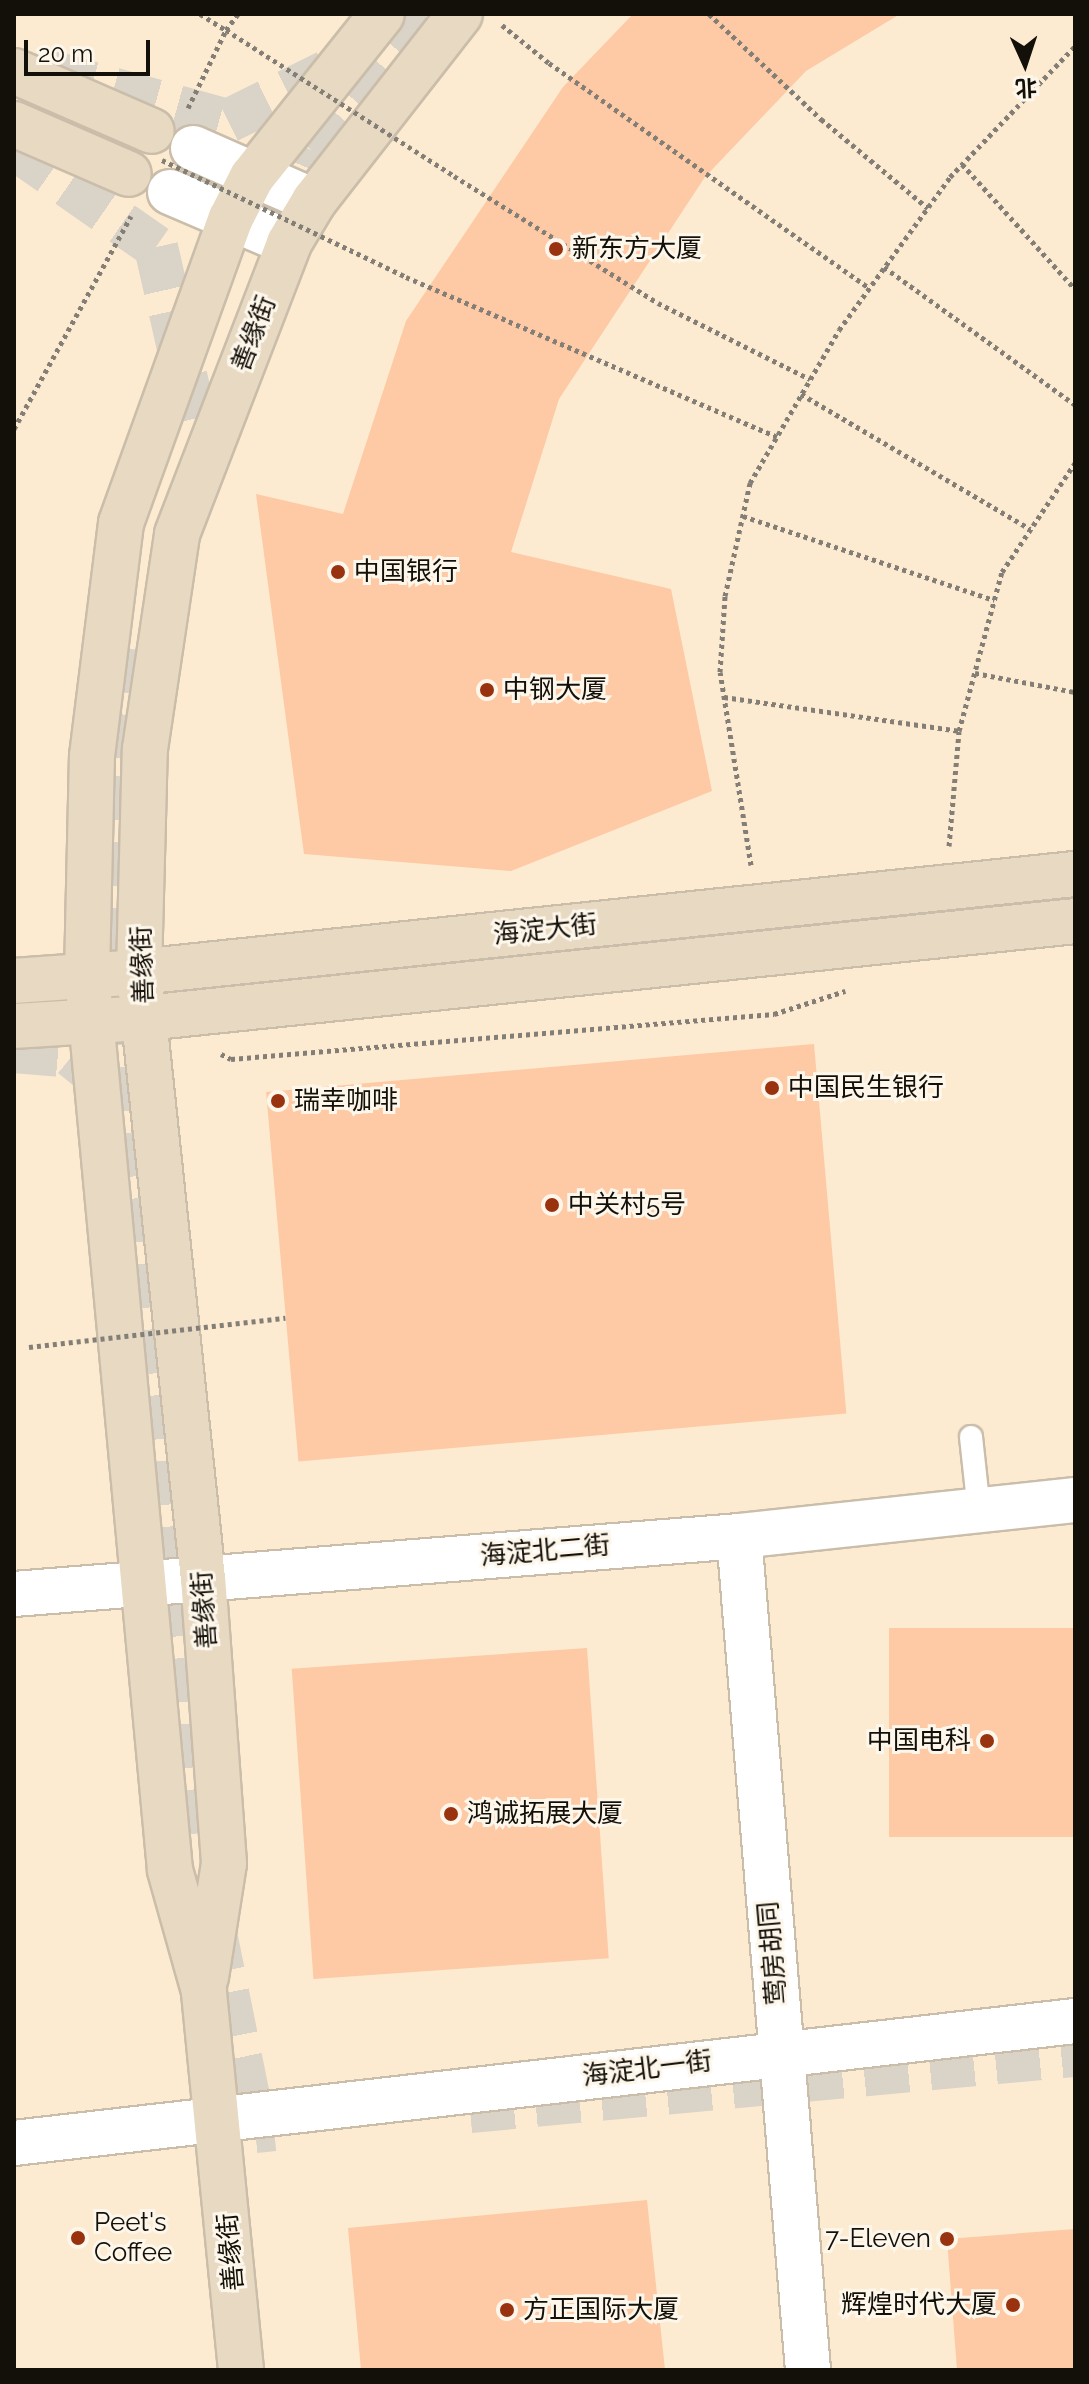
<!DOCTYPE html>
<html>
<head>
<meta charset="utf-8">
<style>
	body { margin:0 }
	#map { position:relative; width:1089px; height:2384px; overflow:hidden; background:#fdf6ea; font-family:Raleway,"Noto Sans SC",sans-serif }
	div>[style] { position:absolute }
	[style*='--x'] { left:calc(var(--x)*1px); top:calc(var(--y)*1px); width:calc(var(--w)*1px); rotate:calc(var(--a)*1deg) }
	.built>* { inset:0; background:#fcebd0; transform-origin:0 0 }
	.building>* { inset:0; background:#fec9a5; transform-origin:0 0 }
	.secondary-tunnel>* { height:44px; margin-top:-22px; transform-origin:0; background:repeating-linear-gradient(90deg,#dad3c8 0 44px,transparent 0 66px) }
	.path>* { height:5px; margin-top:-2.5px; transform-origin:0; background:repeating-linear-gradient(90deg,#847f76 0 4px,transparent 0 8px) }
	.roads { filter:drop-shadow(2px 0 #cabdaa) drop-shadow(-2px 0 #cabdaa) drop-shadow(0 2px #cabdaa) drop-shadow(0 -2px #cabdaa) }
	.lane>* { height:22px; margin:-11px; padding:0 11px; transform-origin:11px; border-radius:11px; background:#fff }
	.street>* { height:44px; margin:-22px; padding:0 22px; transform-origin:22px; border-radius:22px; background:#fff }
	.secondary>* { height:44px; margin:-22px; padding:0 22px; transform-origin:22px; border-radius:22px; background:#e8d9c2 }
	.path-bridge>* { height:5px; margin-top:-2.5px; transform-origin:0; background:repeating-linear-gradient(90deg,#847f76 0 4px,transparent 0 8px) }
	.dots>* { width:22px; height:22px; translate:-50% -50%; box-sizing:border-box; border:4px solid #fdf6ea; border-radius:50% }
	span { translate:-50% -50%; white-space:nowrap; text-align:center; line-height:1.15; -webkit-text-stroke:6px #fdf6ea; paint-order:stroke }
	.poi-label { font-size:26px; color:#130f09 }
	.left { translate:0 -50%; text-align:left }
	.right { translate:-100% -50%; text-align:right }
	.street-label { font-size:26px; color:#130f09 }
	.frame { position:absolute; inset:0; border:16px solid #130f09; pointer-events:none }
	.north { position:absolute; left:985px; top:24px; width:80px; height:80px; -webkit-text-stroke:6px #fdf6ea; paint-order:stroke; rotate:177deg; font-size:22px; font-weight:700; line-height:32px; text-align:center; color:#130f09 }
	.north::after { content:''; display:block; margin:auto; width:28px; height:36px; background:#130f09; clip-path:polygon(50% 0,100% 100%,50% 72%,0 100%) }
	.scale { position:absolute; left:24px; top:40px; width:126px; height:36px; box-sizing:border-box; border:4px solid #130f09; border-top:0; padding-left:10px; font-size:24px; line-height:28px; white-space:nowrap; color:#130f09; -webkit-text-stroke:6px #fdf6ea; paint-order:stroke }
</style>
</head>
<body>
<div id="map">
	<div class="built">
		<i style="left:14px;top:14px;width:1061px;height:2356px"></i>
	</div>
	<div class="building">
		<i style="clip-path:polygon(633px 14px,900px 14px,806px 71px,705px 177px,559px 399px,511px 552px,671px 589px,712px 791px,511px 871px,304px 854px,256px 494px,343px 514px,406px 321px,563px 87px)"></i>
		<i style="left:814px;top:1044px;width:371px;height:550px;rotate:85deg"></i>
		<i style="left:1075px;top:1628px;width:209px;height:186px;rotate:90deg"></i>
		<i style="left:587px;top:1648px;width:311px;height:296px;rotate:86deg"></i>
		<i style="clip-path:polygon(647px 2200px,665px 2370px,361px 2370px,348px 2228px)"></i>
		<i style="clip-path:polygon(1075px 2229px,1075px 2370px,957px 2370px,947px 2239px)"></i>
	</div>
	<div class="secondary-tunnel">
		<i style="--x:50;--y:72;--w:185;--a:15.4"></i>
		<i style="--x:228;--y:121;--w:135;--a:-26.4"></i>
		<i style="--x:14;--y:148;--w:173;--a:34.9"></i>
		<i style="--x:156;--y:247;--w:186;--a:77.2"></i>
		<i style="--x:278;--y:227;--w:84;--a:-67.7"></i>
		<i style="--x:310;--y:149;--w:178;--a:-49.3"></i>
		<i style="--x:138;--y:650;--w:128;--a:99"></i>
		<i style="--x:118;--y:776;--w:225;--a:89.7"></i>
		<i style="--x:119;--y:1001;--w:851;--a:84.4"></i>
		<i style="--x:14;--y:1051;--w:58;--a:4.9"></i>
		<i style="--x:72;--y:1056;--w:43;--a:39.3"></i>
		<i style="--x:105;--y:1083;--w:17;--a:73"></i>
		<i style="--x:214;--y:1928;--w:207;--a:78.6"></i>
		<i style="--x:255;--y:2131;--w:19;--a:-6"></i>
		<i style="--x:470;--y:2111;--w:608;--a:-5.29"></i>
	</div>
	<div class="path">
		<i style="--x:200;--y:14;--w:31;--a:32"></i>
		<i style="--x:709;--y:14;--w:154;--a:43.2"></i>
		<i style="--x:821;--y:119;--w:139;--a:39.8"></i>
		<i style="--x:502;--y:25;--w:60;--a:39"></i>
		<i style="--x:549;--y:63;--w:391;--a:35.1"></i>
		<i style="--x:188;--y:108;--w:87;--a:-64"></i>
		<i style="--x:226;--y:30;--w:20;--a:-53"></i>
		<i style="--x:962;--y:164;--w:169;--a:47.9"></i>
		<i style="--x:454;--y:176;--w:240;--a:31.9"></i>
		<i style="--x:658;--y:303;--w:170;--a:26.6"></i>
		<i style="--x:884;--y:267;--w:236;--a:35.8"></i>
		<i style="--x:406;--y:277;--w:404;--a:23.3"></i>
		<i style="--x:801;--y:394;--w:266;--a:30.5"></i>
		<i style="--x:14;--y:429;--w:243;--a:-61.2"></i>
		<i style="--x:743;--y:516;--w:265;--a:18.5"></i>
		<i style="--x:975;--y:673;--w:102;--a:10.8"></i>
		<i style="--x:724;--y:697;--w:237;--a:8.2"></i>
		<i style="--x:949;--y:846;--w:115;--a:-85"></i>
		<i style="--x:959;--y:731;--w:165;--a:-74.9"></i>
		<i style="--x:1002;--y:572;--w:131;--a:-56.2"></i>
		<i style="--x:751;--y:865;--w:195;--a:-99.1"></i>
		<i style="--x:720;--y:672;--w:76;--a:-86.2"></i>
		<i style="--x:725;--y:596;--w:116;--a:-77.5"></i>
		<i style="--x:750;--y:483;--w:177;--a:-59.8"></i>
		<i style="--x:839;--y:330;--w:189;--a:-54"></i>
		<i style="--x:950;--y:177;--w:181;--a:-46.3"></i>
		<i style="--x:221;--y:1054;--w:11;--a:27"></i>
		<i style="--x:231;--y:1059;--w:545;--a:-4.74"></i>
		<i style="--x:774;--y:1014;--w:75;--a:-17.9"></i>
	</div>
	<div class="roads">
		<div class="lane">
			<i style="--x:971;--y:1437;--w:74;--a:83.8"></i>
		</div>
		<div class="street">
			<i style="--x:193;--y:148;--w:132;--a:23.7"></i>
			<i style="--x:170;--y:192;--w:129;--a:23.2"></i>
			<i style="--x:739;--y:1536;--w:837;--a:85.27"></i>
			<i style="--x:14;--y:1594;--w:727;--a:-4.57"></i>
			<i style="--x:739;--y:1536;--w:338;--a:-6.1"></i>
			<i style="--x:14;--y:2143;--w:1068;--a:-6.56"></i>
		</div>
		<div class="secondary">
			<i style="--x:14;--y:71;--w:150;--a:23.5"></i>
			<i style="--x:14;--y:124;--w:125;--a:23.5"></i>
			<i style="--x:14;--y:981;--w:125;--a:-4.1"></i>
			<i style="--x:139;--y:972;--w:941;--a:-5.98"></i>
			<i style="--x:14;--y:1026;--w:131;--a:-3.5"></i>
			<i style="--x:145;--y:1018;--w:935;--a:-5.95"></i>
			<i style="--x:206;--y:1977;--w:115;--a:-81"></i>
			<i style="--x:224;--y:1863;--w:285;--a:-94.2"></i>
			<i style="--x:203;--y:1579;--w:610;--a:-96.02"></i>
			<i style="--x:139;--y:972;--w:223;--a:-88.5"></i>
			<i style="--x:145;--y:749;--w:217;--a:-81.5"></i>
			<i style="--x:177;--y:534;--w:312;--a:-68.9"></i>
			<i style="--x:289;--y:243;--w:49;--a:-59.2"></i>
			<i style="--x:314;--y:201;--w:237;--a:-52"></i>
			<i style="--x:241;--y:2370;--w:381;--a:-95.6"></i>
			<i style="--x:204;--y:1991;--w:126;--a:-105.7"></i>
			<i style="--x:170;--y:1870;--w:855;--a:-95.3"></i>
			<i style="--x:91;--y:1019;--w:45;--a:-95.1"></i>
			<i style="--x:87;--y:974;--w:218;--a:-88.7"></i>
			<i style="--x:92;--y:756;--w:235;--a:-82.9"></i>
			<i style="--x:121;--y:523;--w:324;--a:-70.2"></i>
			<i style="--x:231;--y:218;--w:46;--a:-62.9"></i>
			<i style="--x:252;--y:177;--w:208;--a:-51.4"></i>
		</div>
	</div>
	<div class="path-bridge">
		<i style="--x:226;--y:30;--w:271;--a:32.6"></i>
		<i style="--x:162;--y:160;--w:271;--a:25.6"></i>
		<i style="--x:29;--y:1347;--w:258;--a:-6.5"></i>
	</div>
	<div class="dots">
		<i style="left:556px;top:249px;background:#99320e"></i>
		<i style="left:338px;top:572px;background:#99320e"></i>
		<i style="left:487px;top:690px;background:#99320e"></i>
		<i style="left:772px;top:1088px;background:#99320e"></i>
		<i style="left:278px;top:1101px;background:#99320e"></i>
		<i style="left:552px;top:1205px;background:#99320e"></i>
		<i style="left:987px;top:1741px;background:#99320e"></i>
		<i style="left:451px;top:1814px;background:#99320e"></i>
		<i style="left:78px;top:2238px;background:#99320e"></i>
		<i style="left:947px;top:2239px;background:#99320e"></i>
		<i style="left:1013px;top:2305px;background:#99320e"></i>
		<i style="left:507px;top:2310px;background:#99320e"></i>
	</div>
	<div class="poi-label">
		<span class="left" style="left:572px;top:249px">新东方大厦</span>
		<span class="left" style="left:354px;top:572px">中国银行</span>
		<span class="left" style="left:503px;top:690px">中钢大厦</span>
		<span class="left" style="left:788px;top:1088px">中国民生银行</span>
		<span class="left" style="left:294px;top:1101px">瑞幸咖啡</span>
		<span class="left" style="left:568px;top:1205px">中关村5号</span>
		<span class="right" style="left:971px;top:1741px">中国电科</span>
		<span class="left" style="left:467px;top:1814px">鸿诚拓展大厦</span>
		<span class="left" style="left:94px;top:2238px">Peet's<br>Coffee</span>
		<span class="right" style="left:931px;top:2239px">7-Eleven</span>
		<span class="right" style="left:997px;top:2305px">辉煌时代大厦</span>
		<span class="left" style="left:523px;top:2310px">方正国际大厦</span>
	</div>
	<div class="street-label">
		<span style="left:254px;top:334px;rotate:-69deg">善缘街</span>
		<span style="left:545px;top:930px;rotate:-6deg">海淀大街</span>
		<span style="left:143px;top:965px;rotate:-92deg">善缘街</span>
		<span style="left:545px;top:1551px;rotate:-5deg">海淀北二街</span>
		<span style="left:205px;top:1610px;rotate:-94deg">善缘街</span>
		<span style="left:773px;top:1953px;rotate:-95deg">莺房胡同</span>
		<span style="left:647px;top:2069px;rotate:-7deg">海淀北一街</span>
		<span style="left:231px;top:2252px;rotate:-95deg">善缘街</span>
	</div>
	<div class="frame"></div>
	<div class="north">北</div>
	<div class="scale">20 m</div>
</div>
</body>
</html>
